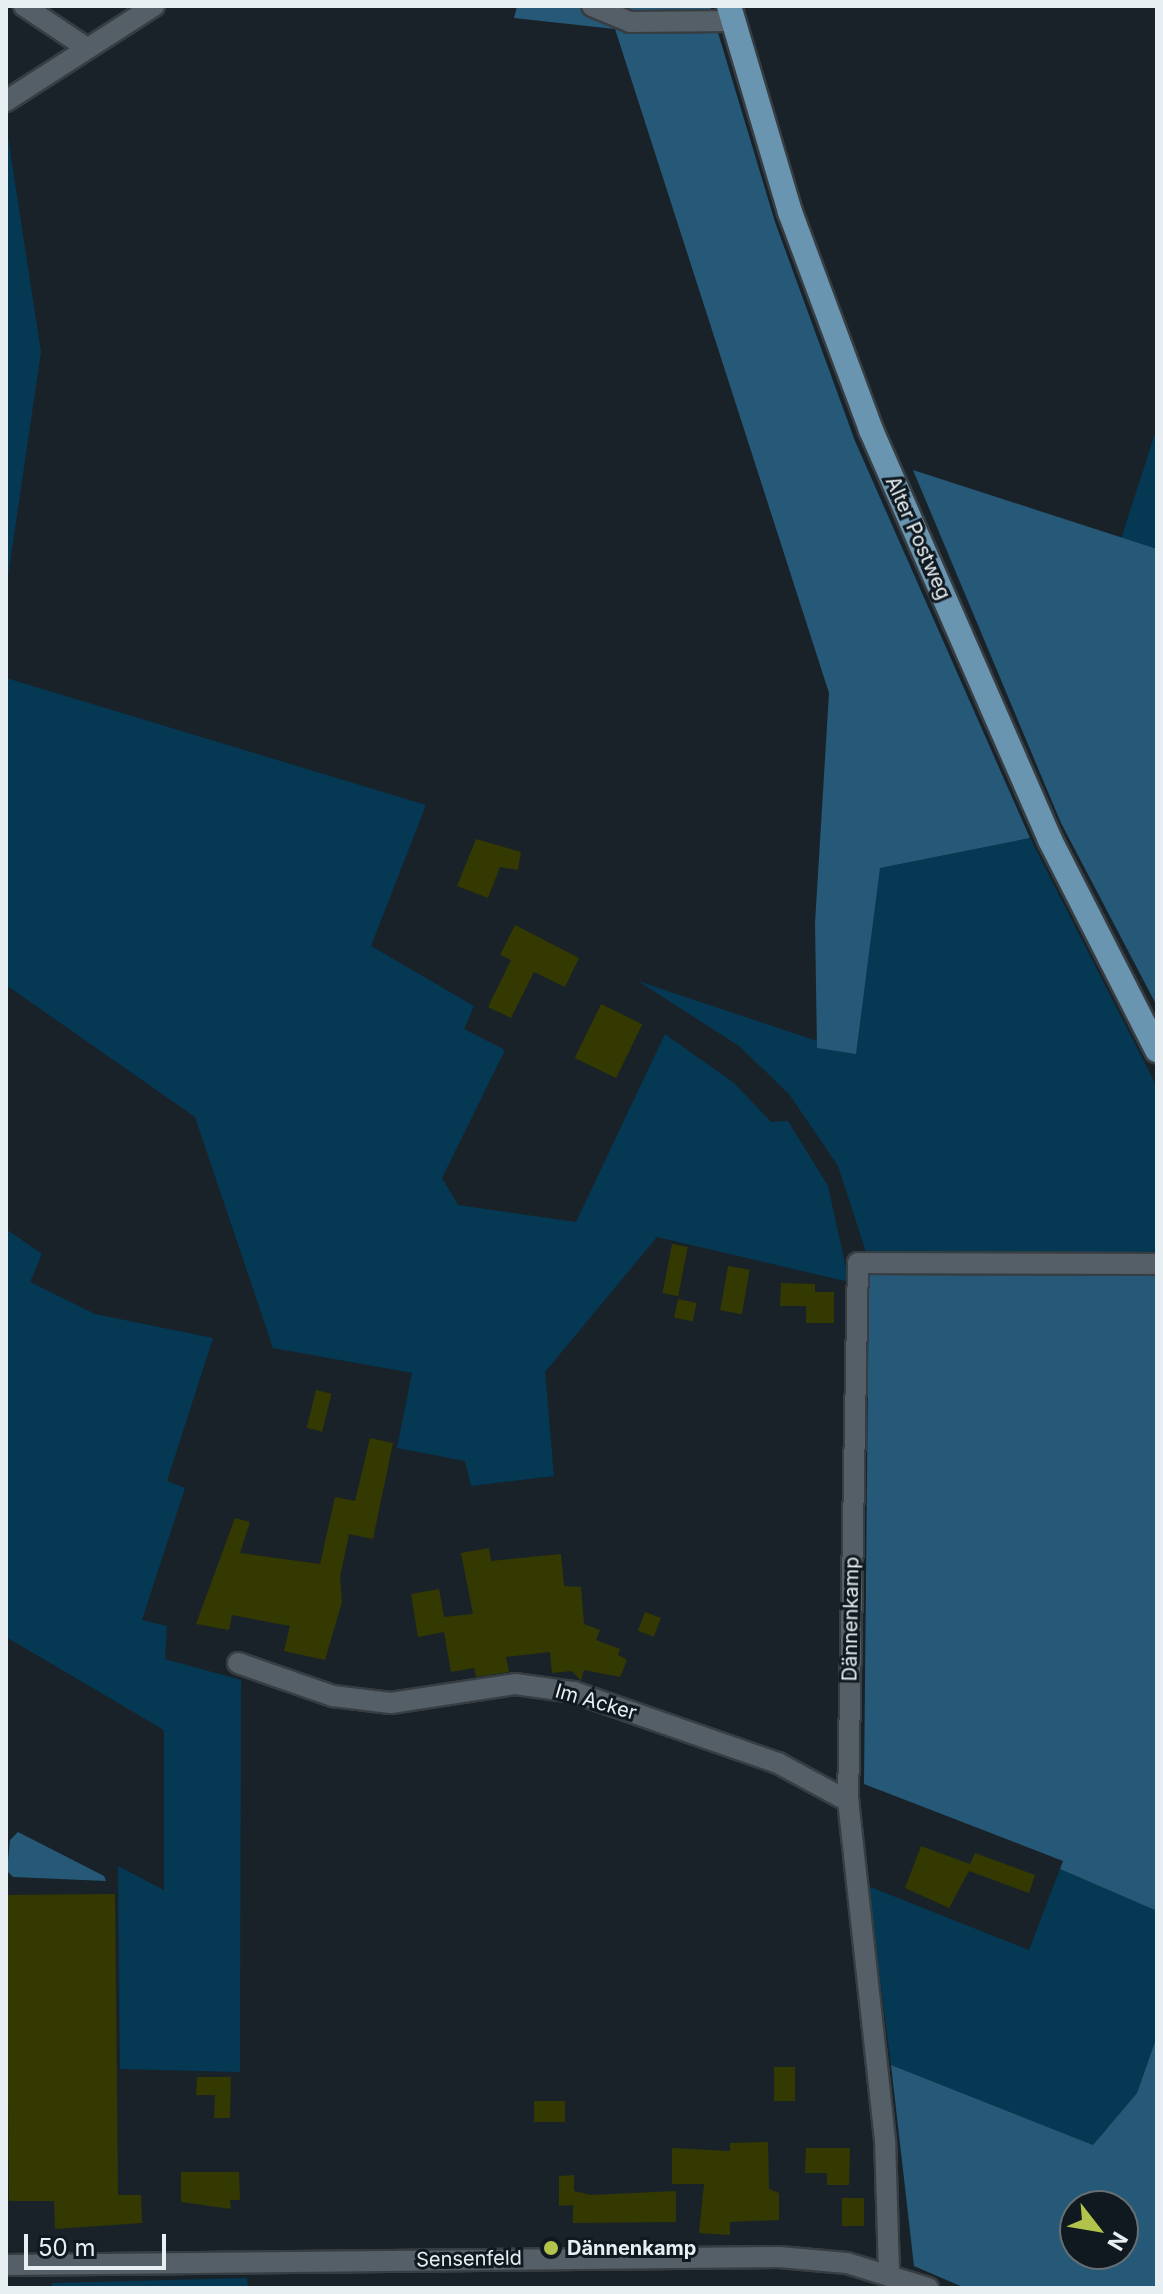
<!DOCTYPE html>
<html>
<head>
<meta charset="utf-8">
<style>
	body { margin:0 }
	#map { position:relative; width:1163px; height:2294px; overflow:hidden; background:#192229; font-family:Inter,sans-serif }
	div>[style] { position:absolute }
	[style*='--x'] { left:calc(var(--x)*1px); top:calc(var(--y)*1px); width:calc(var(--w)*1px); rotate:calc(var(--a)*1deg) }
	.green>* { inset:0; background:#043853 }
	.forest>* { inset:0; background:#255977 }
	.building>* { inset:0; background:#333901; transform-origin:0 0 }
	.roads { filter:drop-shadow(2px 0 #373e43) drop-shadow(-2px 0 #373e43) drop-shadow(0 2px #373e43) drop-shadow(0 -2px #373e43) }
	.minor>* { height:20px; margin:-10px; padding:0 10px; transform-origin:10px; border-radius:10px; background:#555f67 }
	.major>* { height:24px; margin:-12px; padding:0 12px; transform-origin:12px; border-radius:12px; background:#6a95b1 }
	.dots>* { width:22px; height:22px; translate:-50% -50%; box-sizing:border-box; border:4px solid #10191f; border-radius:50% }
	span { translate:-50% -50%; white-space:nowrap; text-align:center; line-height:1.15; -webkit-text-stroke:6px #10191f; paint-order:stroke }
	.street-label { font-size:20px; color:#e8eff3 }
	.poi-label { font-size:20px; color:#e8eff3; font-weight:700 }
	.left { translate:0 -50%; text-align:left }
	.frame { position:absolute; inset:0; border:8px solid #e8eff3; pointer-events:none }
	.north { position:absolute; left:1059px; top:2190px; width:80px; height:80px; box-sizing:border-box; background:#10191f; border:2px solid #666f74; border-radius:50%; rotate:121deg; font-size:22px; font-weight:700; line-height:32px; text-align:center; color:#e8eff3 }
	.north::after { content:''; display:block; margin:auto; width:28px; height:36px; background:#b2c34c; clip-path:polygon(50% 0,100% 100%,50% 72%,0 100%) }
	.scale { position:absolute; left:24px; top:2234px; width:142px; height:36px; box-sizing:border-box; border:4px solid #e8eff3; border-top:0; padding-left:10px; font-size:24px; line-height:28px; white-space:nowrap; color:#e8eff3; -webkit-text-stroke:6px #10191f; paint-order:stroke }
</style>
</head>
<body>
<div id="map">
	<div class="green">
		<i style="clip-path:polygon(6px 124px,41px 352px,6px 590px)"></i>
		<i style="clip-path:polygon(1157px 427px,1157px 549px,1121px 539px)"></i>
		<i style="clip-path:polygon(6px 678px,426px 805px,371px 946px,474px 1006px,464px 1029px,505px 1050px,442px 1178px,458px 1205px,576px 1222px,665px 1034px,734px 1083px,771px 1122px,788px 1121px,828px 1186px,849px 1282px,657px 1237px,545px 1372px,554px 1476px,471px 1486px,465px 1461px,397px 1448px,412px 1373px,273px 1348px,195px 1117px,6px 985px)"></i>
		<i style="clip-path:polygon(1030px 838px,1157px 1087px,1157px 1253px,866px 1252px,838px 1166px,789px 1094px,739px 1046px,638px 981px,817px 1041px,817px 1048px,880px 868px)"></i>
		<i style="clip-path:polygon(6px 1229px,42px 1254px,30px 1282px,95px 1314px,213px 1338px,167px 1481px,185px 1488px,142px 1620px,167px 1626px,165px 1659px,241px 1680px,240px 2072px,120px 2069px,118px 1866px,164px 1890px,164px 1730px,6px 1637px)"></i>
		<i style="clip-path:polygon(1060px 1869px,1157px 1911px,1157px 2036px,1137px 2093px,1093px 2145px,891px 2065px,868px 1886px,1029px 1950px)"></i>
		<i style="clip-path:polygon(247px 2278px,248px 2288px,52px 2288px,52px 2283px)"></i>
	</div>
	<div class="forest">
		<i style="clip-path:polygon(517px 6px,710px 6px,775px 222px,855px 441px,1030px 838px,880px 868px,856px 1054px,817px 1048px,815px 923px,829px 693px,615px 29px,514px 18px)"></i>
		<i style="clip-path:polygon(913px 470px,1157px 549px,1157px 1006px,1061px 823px)"></i>
		<i style="clip-path:polygon(869px 1271px,1157px 1271px,1157px 1911px,1060px 1869px,1063px 1861px,864px 1784px)"></i>
		<i style="clip-path:polygon(18px 1832px,104px 1876px,106px 1881px,13px 1877px,7px 1871px,10px 1840px)"></i>
		<i style="clip-path:polygon(evenodd,1157px 2036px,1157px 2288px,965px 2288px,914px 2266px,891px 2065px,1093px 2145px,1137px 2093px,1157px 2036px,1123px 2206px,1123px 2254px,1075px 2254px,1075px 2206px,1123px 2206px)"></i>
	</div>
	<div class="building">
		<i style="clip-path:polygon(476px 839px,521px 852px,518px 870px,500px 867px,488px 898px,457px 886px)"></i>
		<i style="clip-path:polygon(515px 925px,579px 958px,565px 987px,534px 972px,511px 1018px,488px 1007px,511px 960px,500px 955px)"></i>
		<i style="left:601px;top:1004px;width:46px;height:60px;rotate:26deg"></i>
		<i style="left:672px;top:1244px;width:16px;height:50px;rotate:11deg"></i>
		<i style="left:728px;top:1266px;width:22px;height:45px;rotate:10deg"></i>
		<i style="clip-path:polygon(781px 1283px,815px 1284px,815px 1292px,834px 1292px,834px 1323px,806px 1323px,806px 1306px,780px 1306px)"></i>
		<i style="left:678px;top:1299px;width:19px;height:19px;rotate:12deg"></i>
		<i style="left:316px;top:1390px;width:16px;height:39px;rotate:14deg"></i>
		<i style="clip-path:polygon(370px 1438px,393px 1443px,373px 1539px,349px 1534px,340px 1577px,342px 1602px,325px 1660px,284px 1651px,290px 1626px,232px 1615px,229px 1630px,196px 1624px,235px 1518px,250px 1522px,240px 1553px,320px 1564px,335px 1497px,355px 1501px)"></i>
		<i style="clip-path:polygon(489px 1548px,491px 1561px,561px 1554px,564px 1586px,581px 1587px,584px 1624px,600px 1630px,596px 1640px,620px 1649px,618px 1655px,627px 1660px,620px 1677px,584px 1670px,581px 1681px,572px 1671px,552px 1673px,550px 1652px,506px 1657px,509px 1672px,476px 1677px,474px 1668px,451px 1672px,444px 1632px,418px 1637px,411px 1594px,439px 1589px,444px 1617px,473px 1614px,461px 1553px)"></i>
		<i style="left:645px;top:1612px;width:17px;height:20px;rotate:21deg"></i>
		<i style="clip-path:polygon(921px 1846px,970px 1864px,975px 1853px,1035px 1875px,1029px 1893px,969px 1871px,949px 1908px,905px 1888px)"></i>
		<i style="clip-path:polygon(115px 1894px,118px 2195px,141px 2195px,142px 2223px,55px 2229px,54px 2201px,9px 2201px,6px 1895px)"></i>
		<i style="left:774px;top:2067px;width:21px;height:34px"></i>
		<i style="clip-path:polygon(197px 2077px,231px 2077px,230px 2118px,214px 2118px,215px 2095px,196px 2095px)"></i>
		<i style="left:534px;top:2101px;width:31px;height:21px"></i>
		<i style="clip-path:polygon(768px 2142px,769px 2189px,779px 2193px,779px 2220px,730px 2222px,730px 2235px,699px 2233px,704px 2184px,672px 2184px,672px 2148px,730px 2151px,730px 2143px)"></i>
		<i style="clip-path:polygon(806px 2148px,850px 2148px,849px 2185px,827px 2185px,827px 2173px,805px 2173px)"></i>
		<i style="clip-path:polygon(181px 2172px,239px 2172px,240px 2200px,230px 2200px,231px 2209px,181px 2202px)"></i>
		<i style="clip-path:polygon(574px 2175px,574px 2191px,591px 2195px,676px 2191px,676px 2222px,573px 2223px,573px 2205px,559px 2206px,559px 2176px)"></i>
		<i style="left:842px;top:2198px;width:22px;height:28px"></i>
	</div>
	<div class="roads">
		<div class="minor">
			<i style="--x:24;--y:6;--w:72;--a:33.7"></i>
			<i style="--x:592;--y:6;--w:41;--a:22.8"></i>
			<i style="--x:630;--y:22;--w:103;--a:-0.6"></i>
			<i style="--x:6;--y:101;--w:176;--a:-32.7"></i>
			<i style="--x:238;--y:1663;--w:101;--a:19.2"></i>
			<i style="--x:333;--y:1696;--w:58;--a:6.9"></i>
			<i style="--x:391;--y:1703;--w:125;--a:-8.7"></i>
			<i style="--x:515;--y:1684;--w:60;--a:7.7"></i>
			<i style="--x:574;--y:1692;--w:216;--a:19.2"></i>
			<i style="--x:778;--y:1763;--w:80;--a:28.5"></i>
			<i style="--x:6;--y:2265;--w:773;--a:-0.59"></i>
			<i style="--x:779;--y:2257;--w:68;--a:5"></i>
			<i style="--x:847;--y:2263;--w:85;--a:17.2"></i>
			<i style="--x:889;--y:2272;--w:132;--a:-91.7"></i>
			<i style="--x:885;--y:2140;--w:341;--a:-96.2"></i>
			<i style="--x:848;--y:1801;--w:538;--a:-88.94"></i>
			<i style="--x:858;--y:1263;--w:299;--a:0.2"></i>
		</div>
		<div class="major">
			<i style="--x:729;--y:6;--w:215;--a:73.5"></i>
			<i style="--x:790;--y:212;--w:233;--a:69.6"></i>
			<i style="--x:871;--y:430;--w:447;--a:66.4"></i>
			<i style="--x:1050;--y:840;--w:236;--a:63"></i>
		</div>
	</div>
	<div class="dots">
		<i style="left:551px;top:2248px;background:#b2c34c"></i>
	</div>
	<div class="street-label">
		<span style="left:918px;top:538px;rotate:66deg">Alter Postweg</span>
		<span style="left:851px;top:1619px;rotate:-89deg">Dännenkamp</span>
		<span style="left:596px;top:1702px;rotate:16deg">Im Acker</span>
		<span style="left:469px;top:2259px;rotate:-1deg">Sensenfeld</span>
	</div>
	<div class="poi-label">
		<span class="left" style="left:567px;top:2248px">Dännenkamp</span>
	</div>
	<div class="frame"></div>
	<div class="north">N</div>
	<div class="scale">50 m</div>
</div>
</body>
</html>
